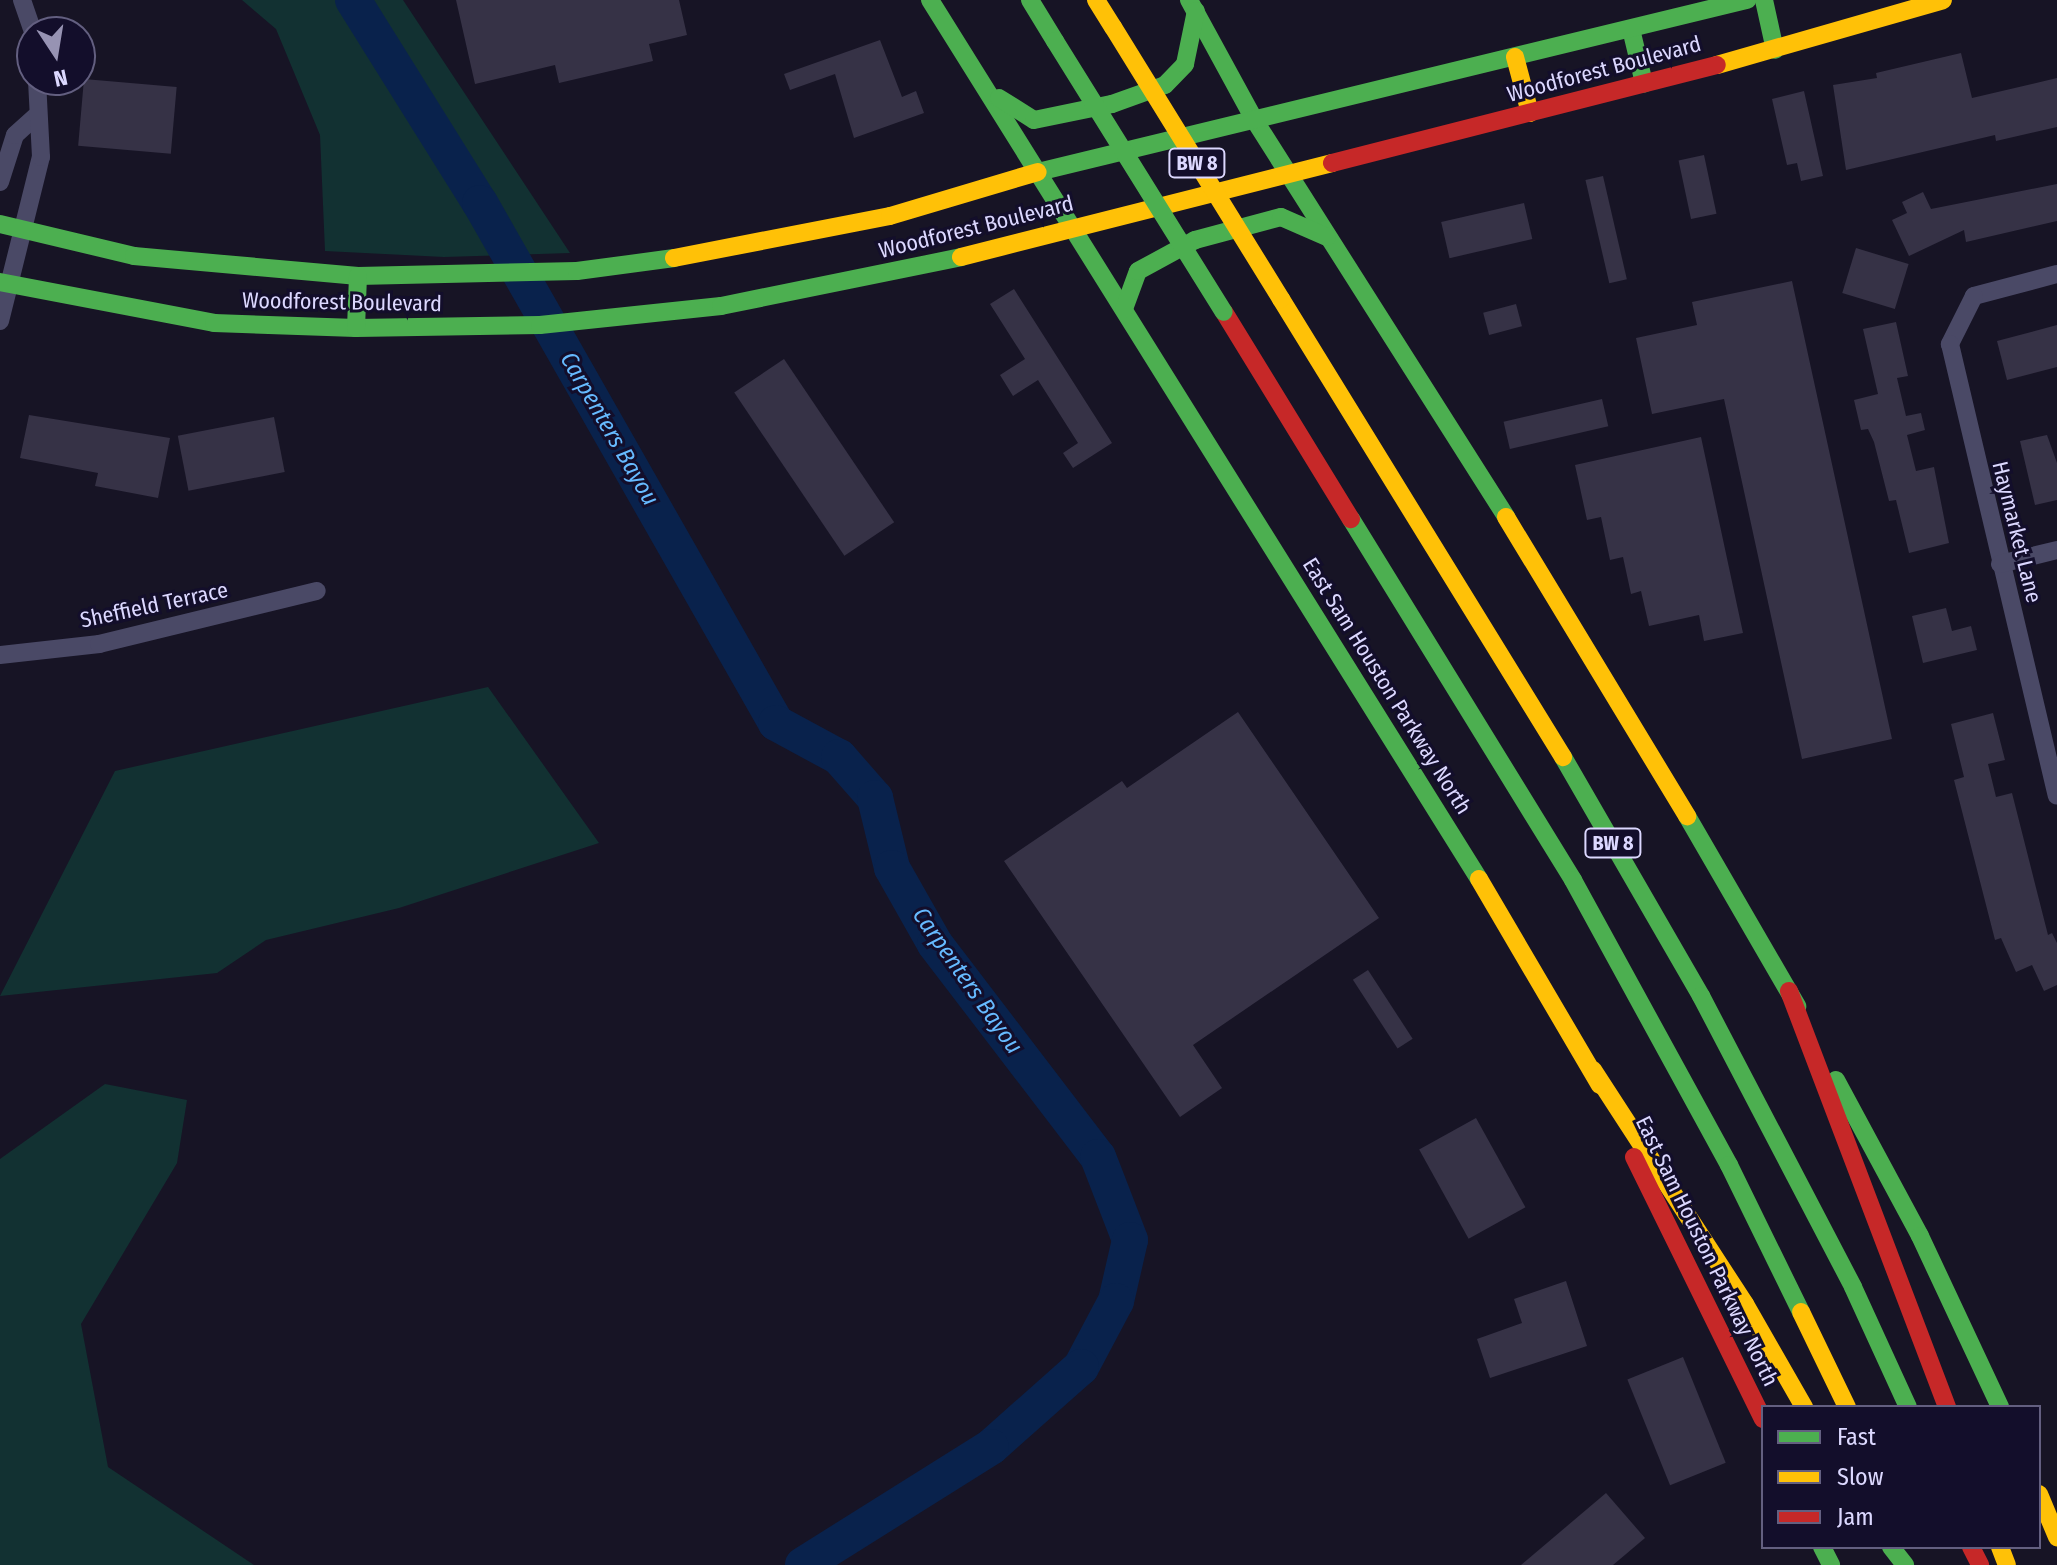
<!DOCTYPE html>
<html>
<head>
<meta charset="utf-8">
<style>
	body { margin:0 }
	#map { position:relative; width:2057px; height:1565px; overflow:hidden; background:#171425; font-family:"Fira Sans Condensed",sans-serif }
	div>[style] { position:absolute }
	[style*='--x'] { left:calc(var(--x)*1px); top:calc(var(--y)*1px); width:calc(var(--w)*1px); rotate:calc(var(--a)*1deg) }
	.green>* { inset:0; background:#123132 }
	.river>* { height:36px; margin:-18px; padding:0 18px; transform-origin:18px; border-radius:18px; background:#09224c }
	.building>* { inset:0; background:#363246; transform-origin:0 0 }
	.street>* { height:18px; margin:-9px; padding:0 9px; transform-origin:9px; border-radius:9px; background:#4a4966 }
	.fast>* { height:18px; margin:-9px; padding:0 9px; transform-origin:9px; border-radius:9px; background:#4caf50 }
	.slow>* { height:18px; margin:-9px; padding:0 9px; transform-origin:9px; border-radius:9px; background:#ffc107 }
	.jam>* { height:18px; margin:-9px; padding:0 9px; transform-origin:9px; border-radius:9px; background:#c62828 }
	.fast-bridge>* { height:18px; margin:-9px; padding:0 9px; transform-origin:9px; border-radius:9px; background:#4caf50 }
	.slow-bridge>* { height:18px; margin:-9px; padding:0 9px; transform-origin:9px; border-radius:9px; background:#ffc107 }
	span { translate:-50% -50%; white-space:nowrap; text-align:center; line-height:1.15; -webkit-text-stroke:6px #130e2b; paint-order:stroke }
	.shield-label span { padding:2px 6px; background:#130e2b; border:2px solid; border-radius:6px; -webkit-text-stroke-width:0 }
	.shield-label { font-size:20px; color:#dcd8ff; font-weight:700 }
	.street-label { font-size:22px; color:#dcd8ff }
	.water-label { font-size:24px; color:#66baff; font-style:italic }
	.legend { position:absolute; left:1761px; top:1405px; width:280px; height:144px; box-sizing:border-box; background:#130e2b; border:2px solid #635f80; margin:0; padding:10px 14px; list-style:none; font-size:24px; color:#dcd8ff }
	.legend li { display:flex; align-items:center; gap:16px; height:40px }
	.legend b { width:40px; border:2px solid #635f80 }
	.north { position:absolute; left:16px; top:16px; width:80px; height:80px; box-sizing:border-box; background:#130e2b; border:2px solid #635f80; border-radius:50%; rotate:168deg; font-size:22px; font-weight:700; line-height:32px; text-align:center; color:#dcd8ff }
	.north::after { content:''; display:block; margin:auto; width:28px; height:36px; background:#9793b3; clip-path:polygon(50% 0,100% 100%,50% 72%,0 100%) }
</style>
</head>
<body>
<div id="map">
	<div class="green">
		<i style="clip-path:polygon(242px 0,403px 0,570px 253px,444px 257px,325px 251px,320px 135px,276px 29px)"></i>
		<i style="clip-path:polygon(488px 687px,599px 843px,399px 908px,266px 940px,217px 973px,0 996px,115px 771px)"></i>
		<i style="clip-path:polygon(105px 1084px,187px 1100px,177px 1163px,81px 1324px,108px 1467px,254px 1565px,0 1565px,0 1159px)"></i>
	</div>
	<div class="river">
		<i style="--x:353;--y:0;--w:239;--a:58"></i>
		<i style="--x:480;--y:203;--w:598;--a:60.35"></i>
		<i style="--x:776;--y:723;--w:72;--a:28.4"></i>
		<i style="--x:839;--y:757;--w:55;--a:48.7"></i>
		<i style="--x:875;--y:798;--w:72;--a:76.3"></i>
		<i style="--x:892;--y:868;--w:87;--a:60.5"></i>
		<i style="--x:935;--y:944;--w:268;--a:52.6"></i>
		<i style="--x:1098;--y:1157;--w:89;--a:68.9"></i>
		<i style="--x:1130;--y:1240;--w:63;--a:102.9"></i>
		<i style="--x:1116;--y:1301;--w:75;--a:117.9"></i>
		<i style="--x:1081;--y:1367;--w:120;--a:138.4"></i>
		<i style="--x:991;--y:1447;--w:222;--a:147.9"></i>
	</div>
	<div class="building">
		<i style="clip-path:polygon(456px 0,679px 0,687px 35px,649px 44px,653px 61px,559px 83px,555px 65px,475px 84px)"></i>
		<i style="clip-path:polygon(880px 40px,902px 97px,916px 91px,924px 113px,854px 138px,835px 74px,790px 90px,784px 74px)"></i>
		<i style="clip-path:polygon(1961px 53px,1972px 98px,2057px 78px,2057px 127px,1996px 141px,1995px 135px,1846px 170px,1833px 85px,1877px 78px,1876px 73px)"></i>
		<i style="left:84px;top:79px;width:93px;height:67px;rotate:5deg"></i>
		<i style="clip-path:polygon(1804px 91px,1823px 176px,1801px 181px,1797px 163px,1787px 165px,1772px 99px)"></i>
		<i style="left:1704px;top:155px;width:60px;height:26px;rotate:78deg"></i>
		<i style="left:1603px;top:176px;width:106px;height:18px;rotate:77deg"></i>
		<i style="clip-path:polygon(2057px 184px,2057px 221px,1966px 242px,1964px 230px,1909px 256px,1892px 220px,1907px 213px,1902px 202px,1923px 192px,1931px 209px)"></i>
		<i style="left:1524px;top:203px;width:37px;height:85px;rotate:77deg"></i>
		<i style="left:1856px;top:248px;width:55px;height:47px;rotate:17deg"></i>
		<i style="clip-path:polygon(1792px 281px,1892px 739px,1802px 759px,1724px 399px,1652px 414px,1636px 338px,1697px 325px,1692px 302px)"></i>
		<i style="clip-path:polygon(1014px 289px,1112px 443px,1073px 468px,1063px 453px,1078px 443px,1038px 380px,1013px 396px,1000px 375px,1025px 359px,990px 304px)"></i>
		<i style="left:1516px;top:304px;width:23px;height:34px;rotate:75deg"></i>
		<i style="clip-path:polygon(1896px 322px,1908px 376px,1897px 378px,1906px 416px,1921px 413px,1925px 430px,1907px 435px,1916px 471px,1934px 467px,1949px 543px,1909px 553px,1896px 500px,1889px 501px,1874px 442px,1868px 429px,1861px 430px,1854px 400px,1878px 394px,1863px 329px)"></i>
		<i style="clip-path:polygon(2057px 325px,2057px 367px,2007px 380px,1997px 341px)"></i>
		<i style="left:784px;top:359px;width:197px;height:60px;rotate:56deg"></i>
		<i style="left:1602px;top:399px;width:28px;height:101px;rotate:77deg"></i>
		<i style="clip-path:polygon(29px 415px,170px 438px,158px 498px,95px 486px,98px 473px,20px 458px)"></i>
		<i style="left:274px;top:417px;width:56px;height:98px;rotate:79deg"></i>
		<i style="clip-path:polygon(2047px 435px,2057px 463px,2057px 500px,2035px 505px,2020px 441px)"></i>
		<i style="clip-path:polygon(1701px 437px,1743px 633px,1704px 641px,1699px 615px,1649px 626px,1641px 591px,1631px 594px,1623px 557px,1610px 560px,1601px 517px,1587px 520px,1575px 465px)"></i>
		<i style="clip-path:polygon(1946px 608px,1952px 631px,1971px 626px,1977px 650px,1923px 663px,1912px 616px)"></i>
		<i style="clip-path:polygon(1238px 712px,1379px 918px,1193px 1045px,1222px 1088px,1180px 1117px,1004px 861px,1122px 781px,1127px 788px)"></i>
		<i style="clip-path:polygon(1993px 713px,2005px 760px,1988px 764px,1996px 797px,2012px 793px,2048px 935px,2052px 933px,2057px 943px,2057px 985px,2044px 991px,2032px 965px,2016px 972px,2001px 938px,1995px 940px,1954px 780px,1964px 777px,1951px 724px)"></i>
		<i style="left:1368px;top:970px;width:82px;height:18px;rotate:57deg"></i>
		<i style="left:1476px;top:1118px;width:102px;height:65px;rotate:61deg"></i>
		<i style="clip-path:polygon(1566px 1281px,1587px 1346px,1490px 1378px,1477px 1339px,1522px 1323px,1514px 1299px)"></i>
		<i style="left:1683px;top:1357px;width:114px;height:60px;rotate:68deg"></i>
		<i style="clip-path:polygon(1606px 1493px,1645px 1538px,1613px 1565px,1521px 1565px)"></i>
	</div>
	<div class="street">
		<i style="--x:22;--y:0;--w:34;--a:71"></i>
		<i style="--x:0;--y:182;--w:49;--a:-72.3"></i>
		<i style="--x:15;--y:135;--w:27;--a:-42"></i>
		<i style="--x:2057;--y:274;--w:86;--a:165.2"></i>
		<i style="--x:1974;--y:296;--w:54;--a:116.6"></i>
		<i style="--x:1950;--y:344;--w:464;--a:76.7"></i>
		<i style="--x:0;--y:321;--w:169;--a:-76"></i>
		<i style="--x:41;--y:157;--w:77;--a:-93"></i>
		<i style="--x:2000;--y:564;--w:59;--a:-13.8"></i>
		<i style="--x:0;--y:655;--w:100;--a:-6.3"></i>
		<i style="--x:99;--y:644;--w:224;--a:-13.7"></i>
	</div>
	<div class="fast">
		<i style="--x:930;--y:0;--w:1036;--a:58.01"></i>
		<i style="--x:1030;--y:0;--w:48;--a:58.6"></i>
		<i style="--x:1189;--y:0;--w:138;--a:61.4"></i>
		<i style="--x:1255;--y:121;--w:469;--a:57.6"></i>
		<i style="--x:1764;--y:0;--w:51;--a:77.6"></i>
		<i style="--x:1631;--y:29;--w:56;--a:76.5"></i>
		<i style="--x:999;--y:98;--w:41;--a:32.2"></i>
		<i style="--x:1034;--y:120;--w:80;--a:-11.6"></i>
		<i style="--x:1112;--y:104;--w:56;--a:-19.7"></i>
		<i style="--x:1165;--y:85;--w:29;--a:-46"></i>
		<i style="--x:1185;--y:64;--w:54;--a:-78.3"></i>
		<i style="--x:1038;--y:172;--w:730;--a:-13.64"></i>
		<i style="--x:0;--y:224;--w:138;--a:13.4"></i>
		<i style="--x:134;--y:256;--w:225;--a:5.1"></i>
		<i style="--x:358;--y:276;--w:219;--a:-1.3"></i>
		<i style="--x:577;--y:271;--w:98;--a:-7.6"></i>
		<i style="--x:0;--y:282;--w:218;--a:10.8"></i>
		<i style="--x:214;--y:323;--w:142;--a:2"></i>
		<i style="--x:356;--y:328;--w:184;--a:-0.9"></i>
		<i style="--x:540;--y:325;--w:182;--a:-6"></i>
		<i style="--x:721;--y:306;--w:245;--a:-11.5"></i>
		<i style="--x:1124;--y:309;--w:40;--a:-69.8"></i>
		<i style="--x:1138;--y:271;--w:65;--a:-28.5"></i>
		<i style="--x:1195;--y:240;--w:89;--a:-15"></i>
		<i style="--x:1281;--y:217;--w:50;--a:23.5"></i>
		<i style="--x:356;--y:328;--w:52;--a:-87.8"></i>
		<i style="--x:1351;--y:519;--w:424;--a:58.4"></i>
		<i style="--x:1573;--y:880;--w:325;--a:61.3"></i>
		<i style="--x:1729;--y:1165;--w:164;--a:63.9"></i>
		<i style="--x:1563;--y:757;--w:276;--a:60"></i>
		<i style="--x:1701;--y:996;--w:328;--a:62.4"></i>
		<i style="--x:1853;--y:1287;--w:132;--a:65.4"></i>
		<i style="--x:1687;--y:816;--w:220;--a:59.9"></i>
		<i style="--x:1836;--y:1080;--w:177;--a:61.7"></i>
		<i style="--x:1920;--y:1236;--w:189;--a:64.9"></i>
		<i style="--x:1822;--y:1547;--w:20;--a:63"></i>
		<i style="--x:1891;--y:1547;--w:23;--a:52"></i>
	</div>
	<div class="slow">
		<i style="--x:1096;--y:0;--w:32;--a:58"></i>
		<i style="--x:1515;--y:57;--w:58;--a:75"></i>
		<i style="--x:1717;--y:65;--w:235;--a:-16"></i>
		<i style="--x:961;--y:257;--w:383;--a:-14.2"></i>
		<i style="--x:674;--y:258;--w:220;--a:-11"></i>
		<i style="--x:890;--y:216;--w:154;--a:-16.6"></i>
		<i style="--x:1281;--y:299;--w:538;--a:58.38"></i>
		<i style="--x:1506;--y:517;--w:350;--a:58.8"></i>
		<i style="--x:1479;--y:879;--w:239;--a:59.6"></i>
		<i style="--x:1593;--y:1070;--w:279;--a:57"></i>
		<i style="--x:1745;--y:1304;--w:119;--a:60.2"></i>
		<i style="--x:1801;--y:1312;--w:106;--a:64.2"></i>
		<i style="--x:2039;--y:1494;--w:47;--a:67.3"></i>
		<i style="--x:2000;--y:1547;--w:19;--a:69"></i>
	</div>
	<div class="jam">
		<i style="--x:1332;--y:163;--w:397;--a:-14.3"></i>
		<i style="--x:1224;--y:312;--w:243;--a:58.5"></i>
		<i style="--x:1789;--y:991;--w:445;--a:69.2"></i>
		<i style="--x:1634;--y:1157;--w:292;--a:63.8"></i>
		<i style="--x:1971;--y:1547;--w:20;--a:63"></i>
	</div>
	<div class="fast-bridge">
		<i style="--x:1055;--y:41;--w:319;--a:58.1"></i>
	</div>
	<div class="slow-bridge">
		<i style="--x:1113;--y:27;--w:320;--a:58.3"></i>
	</div>
	<div class="shield-label">
		<span style="left:1197px;top:163px">BW 8</span>
		<span style="left:1613px;top:843px">BW 8</span>
	</div>
	<div class="street-label">
		<span style="left:1604px;top:69px;rotate:-15deg">Woodforest Boulevard</span>
		<span style="left:976px;top:227px;rotate:-14deg">Woodforest Boulevard</span>
		<span style="left:342px;top:302px;rotate:1deg">Woodforest Boulevard</span>
		<span style="left:2017px;top:532px;rotate:76deg">Haymarket Lane</span>
		<span style="left:154px;top:605px;rotate:-12deg">Sheffield Terrace</span>
		<span style="left:1387px;top:686px;rotate:58deg">East Sam Houston Parkway North</span>
		<span style="left:1707px;top:1251px;rotate:64deg">East Sam Houston Parkway North</span>
	</div>
	<div class="water-label">
		<span style="left:609px;top:429px;rotate:60deg">Carpenters Bayou</span>
		<span style="left:967px;top:981px;rotate:55deg">Carpenters Bayou</span>
	</div>
	<ul class="legend">
	<li><b style="height:10px;background:#4caf50"></b>Fast</li>
	<li><b style="height:10px;background:#ffc107"></b>Slow</li>
	<li><b style="height:10px;background:#c62828"></b>Jam</li>
	</ul>
	<div class="north">N</div>
</div>
</body>
</html>
